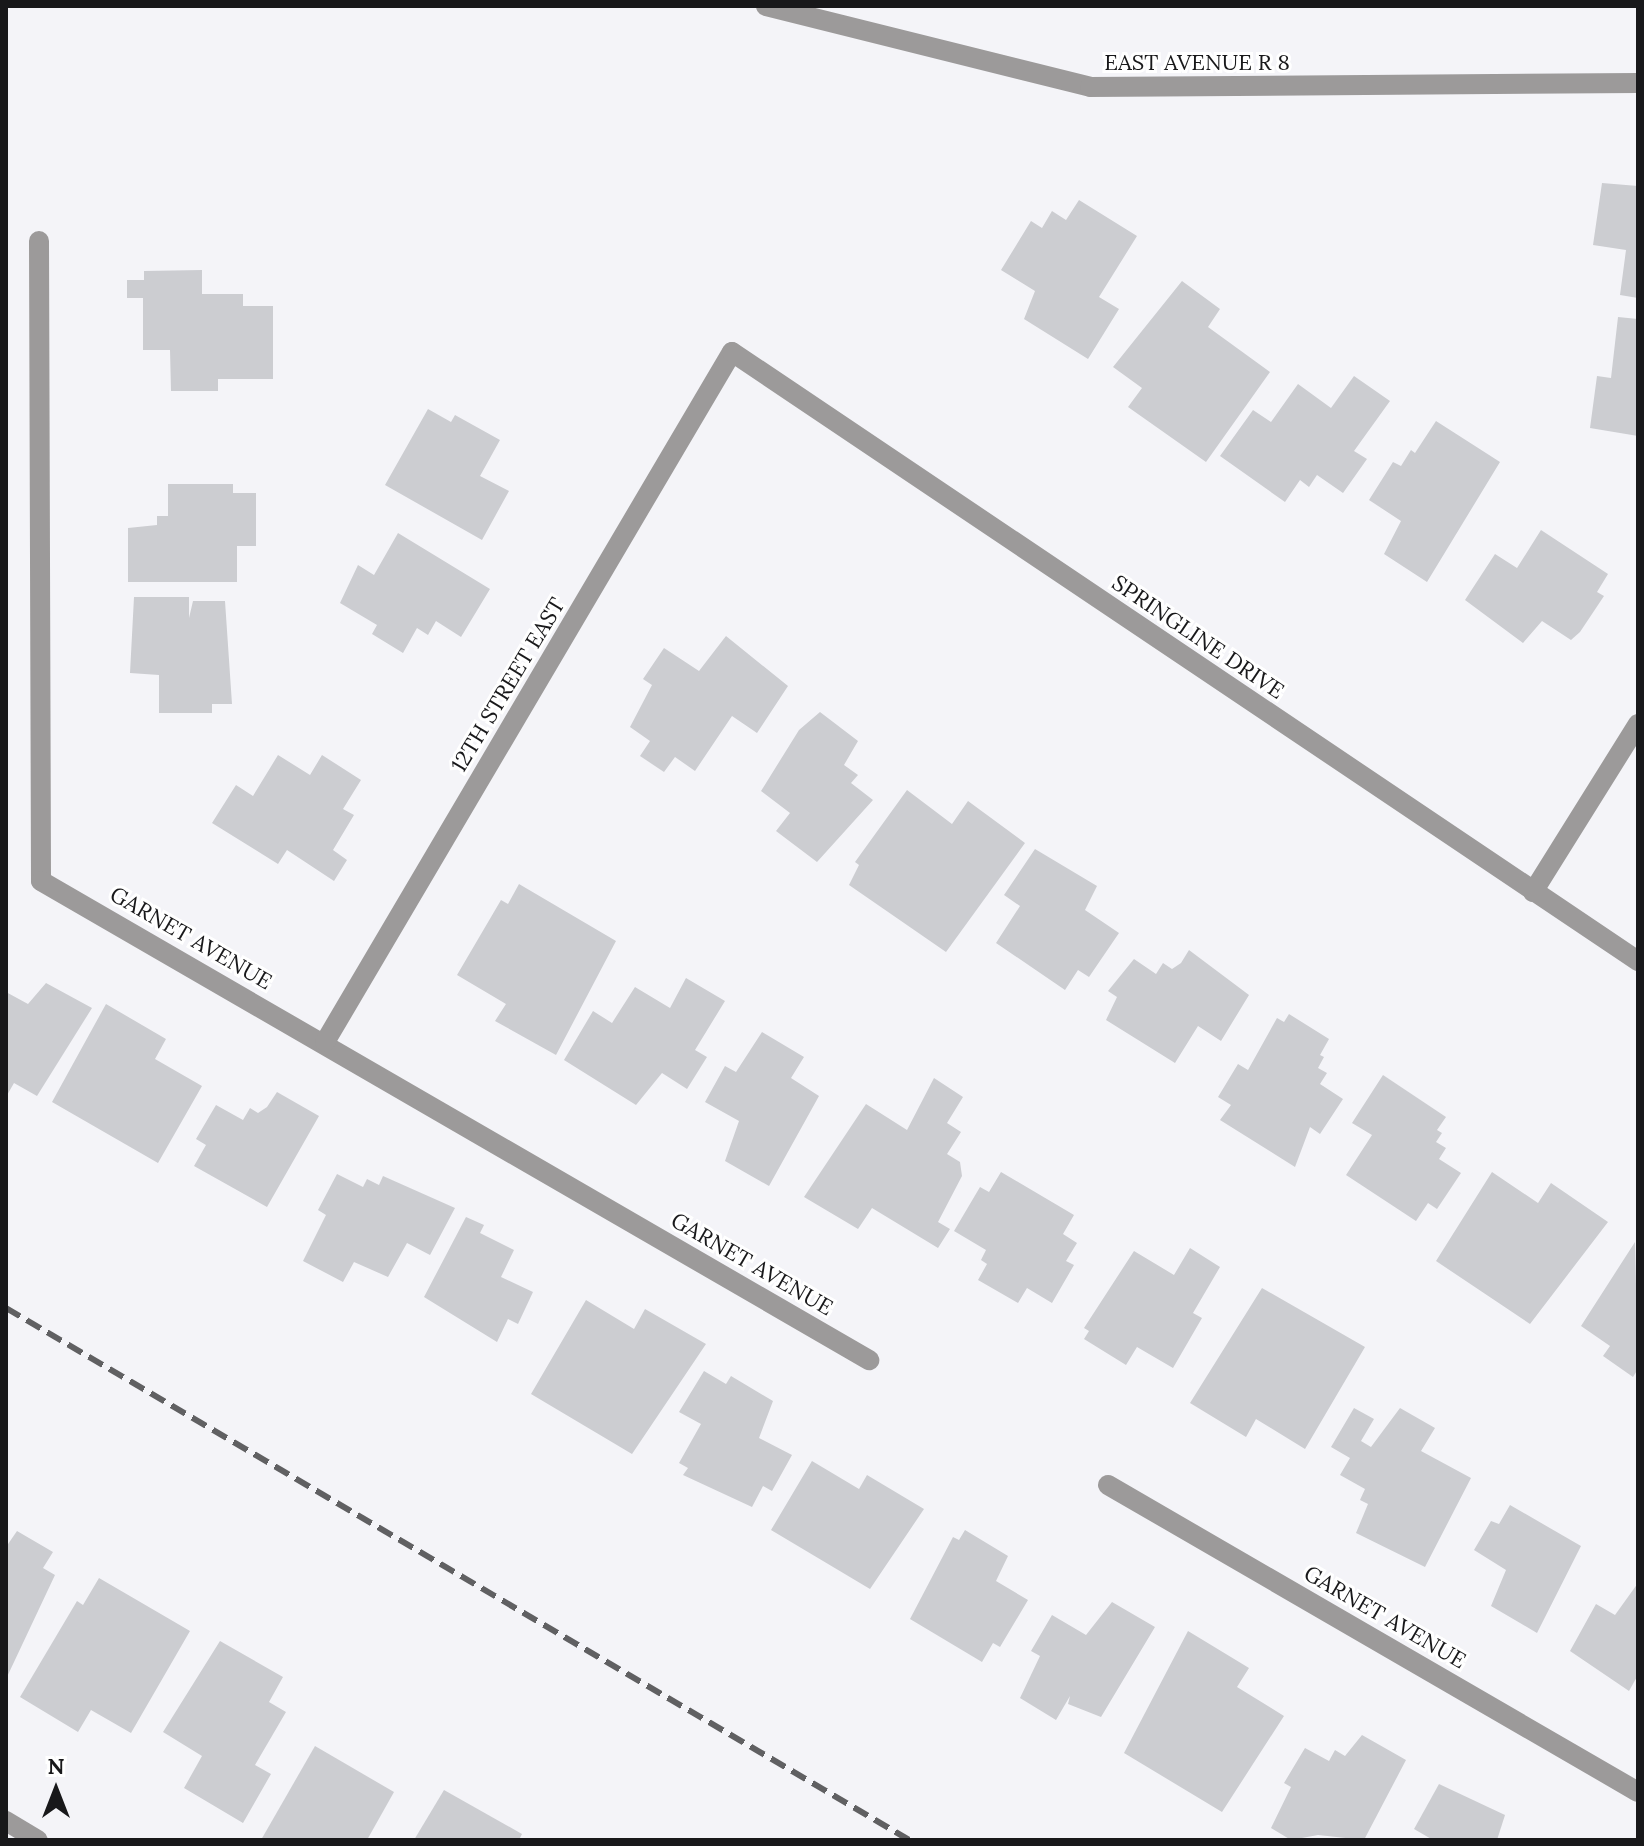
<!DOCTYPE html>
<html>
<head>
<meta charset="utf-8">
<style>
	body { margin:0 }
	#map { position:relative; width:1644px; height:1846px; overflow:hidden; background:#f4f4f8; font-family:Lora,serif }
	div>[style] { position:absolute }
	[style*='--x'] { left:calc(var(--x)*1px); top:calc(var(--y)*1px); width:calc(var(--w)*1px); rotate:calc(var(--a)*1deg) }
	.building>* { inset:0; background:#cccdd1 }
	.minor>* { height:20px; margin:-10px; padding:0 10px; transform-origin:10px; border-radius:10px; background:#9c9a9a }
	.rail>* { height:6px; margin-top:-3px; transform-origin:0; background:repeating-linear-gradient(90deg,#606062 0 16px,transparent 0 24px) }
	span { translate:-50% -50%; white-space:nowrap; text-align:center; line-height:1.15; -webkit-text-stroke:6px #fff; paint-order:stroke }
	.street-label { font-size:22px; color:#18181a }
	.frame { position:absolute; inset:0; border:8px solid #18181a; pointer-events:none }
	.north { position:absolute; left:16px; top:1750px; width:80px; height:80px; -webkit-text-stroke:6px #fff; paint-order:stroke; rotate:0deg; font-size:22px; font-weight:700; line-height:32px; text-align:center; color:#18181a }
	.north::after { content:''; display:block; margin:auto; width:28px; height:36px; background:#18181a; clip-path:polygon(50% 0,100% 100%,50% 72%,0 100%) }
</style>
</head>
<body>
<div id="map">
	<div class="building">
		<i style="clip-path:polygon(1602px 183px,1638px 186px,1638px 298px,1620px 295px,1626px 250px,1593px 245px)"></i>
		<i style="clip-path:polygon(1079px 200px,1137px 236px,1099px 297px,1119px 309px,1088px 359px,1024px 319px,1035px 291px,1001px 270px,1031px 221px,1042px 228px,1052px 211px,1066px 220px)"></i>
		<i style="clip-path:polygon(202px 270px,202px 294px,243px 294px,243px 306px,273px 306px,273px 379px,218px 379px,218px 391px,171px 391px,170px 350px,143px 350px,143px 298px,127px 298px,127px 280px,144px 280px,144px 271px)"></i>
		<i style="clip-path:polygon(1182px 281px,1220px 309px,1208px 327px,1270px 372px,1206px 462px,1128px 407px,1142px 388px,1113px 367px)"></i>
		<i style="clip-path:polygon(1618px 317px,1638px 319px,1638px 436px,1590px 428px,1597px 376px,1611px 378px)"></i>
		<i style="clip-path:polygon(1354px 376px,1390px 401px,1354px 451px,1367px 459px,1343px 493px,1317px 475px,1309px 487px,1300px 480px,1285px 502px,1220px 456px,1253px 410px,1271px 422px,1298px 384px,1331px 408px)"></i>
		<i style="clip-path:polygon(428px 409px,451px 422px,455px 415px,500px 440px,480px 476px,509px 491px,482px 540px,385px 485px)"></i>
		<i style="clip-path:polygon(1436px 421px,1500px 462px,1427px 582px,1384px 554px,1401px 521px,1369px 500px,1393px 462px,1401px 466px,1411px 450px,1415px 453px)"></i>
		<i style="clip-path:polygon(168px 484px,233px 484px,233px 493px,256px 493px,256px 546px,237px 546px,237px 582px,128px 582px,128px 528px,157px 525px,157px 516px,168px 516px)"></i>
		<i style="clip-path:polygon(1541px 530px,1608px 574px,1597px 592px,1604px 596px,1580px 632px,1571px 640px,1542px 621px,1523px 643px,1465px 600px,1495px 554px,1517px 568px)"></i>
		<i style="clip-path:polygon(398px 533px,490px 589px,461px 637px,436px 621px,428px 635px,417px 628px,403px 653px,372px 634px,377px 625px,340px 603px,358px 565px,374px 575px)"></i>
		<i style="clip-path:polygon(134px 597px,189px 597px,189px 618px,193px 601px,225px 601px,232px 704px,212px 704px,212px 713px,159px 713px,159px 675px,130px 673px)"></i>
		<i style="clip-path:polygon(726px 636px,788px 686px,757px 733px,732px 716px,695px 771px,675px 757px,664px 772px,640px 756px,650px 741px,630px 727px,652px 685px,643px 679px,664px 648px,699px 671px)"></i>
		<i style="clip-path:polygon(820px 712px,858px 741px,844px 765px,858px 775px,851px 783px,873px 800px,817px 862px,776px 831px,790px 813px,761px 791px,799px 730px)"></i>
		<i style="clip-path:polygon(278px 755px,310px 775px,322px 755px,361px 780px,343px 809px,354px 815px,333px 850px,347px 860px,334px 881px,287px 850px,278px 864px,212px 823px,236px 785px,253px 796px)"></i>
		<i style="clip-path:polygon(907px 790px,952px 824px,968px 801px,1025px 843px,946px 952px,849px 885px,859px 865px,855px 862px)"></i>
		<i style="clip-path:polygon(1035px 849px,1097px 886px,1085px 910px,1119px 933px,1089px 977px,1078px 970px,1065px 990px,996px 943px,1020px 906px,1004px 895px)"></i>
		<i style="clip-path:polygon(519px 884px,616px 941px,556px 1055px,495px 1021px,506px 1004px,457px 975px,501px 900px,508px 904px)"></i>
		<i style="clip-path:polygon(1189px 950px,1249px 995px,1221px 1041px,1198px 1026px,1175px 1063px,1106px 1020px,1117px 997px,1108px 991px,1134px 959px,1156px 974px,1163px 963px,1172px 969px,1181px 963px)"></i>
		<i style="clip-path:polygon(686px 978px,725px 1001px,695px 1050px,707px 1057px,687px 1089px,662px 1073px,636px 1105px,564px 1060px,593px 1011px,612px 1023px,635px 987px,670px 1008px)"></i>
		<i style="clip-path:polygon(46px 983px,92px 1008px,37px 1096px,14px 1083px,6px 1097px,6px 992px,28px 1004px)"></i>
		<i style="clip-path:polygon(106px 1004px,166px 1039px,155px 1059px,202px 1086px,158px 1163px,52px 1102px)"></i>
		<i style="clip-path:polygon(1289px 1014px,1329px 1039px,1320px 1055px,1324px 1057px,1318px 1068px,1327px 1073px,1320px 1084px,1343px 1099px,1320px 1134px,1310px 1127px,1295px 1167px,1220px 1120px,1231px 1105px,1218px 1097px,1238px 1064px,1248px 1070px,1277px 1018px,1284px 1022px)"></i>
		<i style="clip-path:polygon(762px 1032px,804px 1057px,791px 1078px,819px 1096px,769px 1186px,725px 1161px,739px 1121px,705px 1102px,725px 1066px,736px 1072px)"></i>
		<i style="clip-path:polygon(1383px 1075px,1446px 1117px,1437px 1130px,1442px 1133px,1436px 1142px,1446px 1148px,1439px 1159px,1461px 1173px,1437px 1209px,1428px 1203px,1416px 1221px,1346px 1175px,1372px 1135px,1352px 1123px)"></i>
		<i style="clip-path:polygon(934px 1078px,963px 1097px,947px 1123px,961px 1132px,947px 1154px,960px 1162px,962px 1176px,938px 1222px,950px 1229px,938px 1248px,872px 1208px,858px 1229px,804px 1197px,866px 1104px,907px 1130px)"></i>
		<i style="clip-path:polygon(277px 1092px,319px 1116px,267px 1207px,194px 1166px,206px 1145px,196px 1139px,216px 1105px,243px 1120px,250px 1108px,258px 1113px,267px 1107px)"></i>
		<i style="clip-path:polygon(1001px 1172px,1074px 1215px,1063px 1234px,1077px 1243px,1066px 1261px,1074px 1265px,1052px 1303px,1027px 1288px,1018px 1303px,978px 1280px,987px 1264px,981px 1260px,986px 1250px,954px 1231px,980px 1187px,989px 1192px)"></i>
		<i style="clip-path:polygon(1492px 1172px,1538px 1203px,1551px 1183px,1608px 1222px,1530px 1324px,1436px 1261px)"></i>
		<i style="clip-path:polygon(337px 1174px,363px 1187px,367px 1179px,379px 1185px,383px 1176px,455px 1208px,430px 1255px,407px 1243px,388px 1277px,354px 1262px,343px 1282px,303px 1261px,326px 1215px,318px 1210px)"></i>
		<i style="clip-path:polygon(466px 1217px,484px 1225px,480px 1233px,514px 1250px,501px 1277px,533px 1292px,518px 1324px,508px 1319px,497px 1342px,424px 1297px)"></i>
		<i style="clip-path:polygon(1635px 1242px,1638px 1369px,1633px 1377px,1603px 1356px,1610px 1346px,1581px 1326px)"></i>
		<i style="clip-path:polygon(1190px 1248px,1220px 1267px,1193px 1313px,1202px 1318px,1173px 1368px,1137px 1347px,1126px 1365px,1084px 1339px,1089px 1331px,1084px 1328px,1134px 1251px,1174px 1275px)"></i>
		<i style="clip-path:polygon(1262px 1288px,1365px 1347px,1305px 1449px,1256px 1419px,1246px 1437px,1190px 1403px)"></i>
		<i style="clip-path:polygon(586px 1300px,634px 1329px,645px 1309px,706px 1344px,632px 1454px,531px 1394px)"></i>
		<i style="clip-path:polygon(704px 1371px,726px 1384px,731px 1376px,773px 1401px,759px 1438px,792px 1455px,772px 1491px,763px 1486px,752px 1507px,683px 1475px,688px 1468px,679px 1463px,701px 1424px,679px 1412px)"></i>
		<i style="clip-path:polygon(1354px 1408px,1374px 1419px,1361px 1441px,1371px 1447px,1400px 1408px,1435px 1428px,1421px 1451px,1471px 1478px,1425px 1567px,1356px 1533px,1368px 1504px,1360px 1500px,1365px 1489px,1340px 1475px,1350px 1458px,1331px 1447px)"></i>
		<i style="clip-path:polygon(812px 1461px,859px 1489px,867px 1475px,924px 1509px,870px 1589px,771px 1530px)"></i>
		<i style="clip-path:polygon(1510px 1505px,1581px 1546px,1537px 1633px,1491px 1606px,1506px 1570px,1474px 1550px,1491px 1521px,1499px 1524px)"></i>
		<i style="clip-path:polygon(965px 1530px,1008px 1556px,996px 1581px,1028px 1600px,1000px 1647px,993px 1643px,982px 1662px,910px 1619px,953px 1537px,959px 1540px)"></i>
		<i style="clip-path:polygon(17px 1531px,53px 1552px,43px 1568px,55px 1575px,6px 1679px,6px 1547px)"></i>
		<i style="clip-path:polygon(99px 1578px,190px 1631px,131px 1733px,91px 1710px,78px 1732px,20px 1697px,77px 1601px,83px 1605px)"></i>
		<i style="clip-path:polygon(1638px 1583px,1638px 1675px,1629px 1691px,1570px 1651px,1596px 1604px,1615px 1615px)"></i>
		<i style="clip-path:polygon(1112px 1602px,1155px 1627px,1101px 1717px,1068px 1704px,1070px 1696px,1056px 1720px,1020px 1698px,1040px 1656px,1031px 1651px,1052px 1615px,1086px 1635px)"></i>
		<i style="clip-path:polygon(1188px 1631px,1249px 1668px,1237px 1687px,1284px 1716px,1222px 1812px,1124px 1753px)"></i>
		<i style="clip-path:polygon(220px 1641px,283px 1677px,269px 1702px,286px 1712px,255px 1765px,271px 1774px,243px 1823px,184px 1788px,202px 1756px,163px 1732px)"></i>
		<i style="clip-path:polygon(1362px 1735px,1406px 1760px,1364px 1840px,1318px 1835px,1291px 1840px,1271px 1828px,1291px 1787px,1284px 1783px,1305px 1748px,1329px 1761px,1335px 1750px,1345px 1756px)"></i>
		<i style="clip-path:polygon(315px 1746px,394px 1792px,367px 1840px,261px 1840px)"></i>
		<i style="clip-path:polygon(1439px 1784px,1505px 1815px,1497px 1840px,1433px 1840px,1414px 1829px)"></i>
		<i style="clip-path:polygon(444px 1790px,522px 1834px,519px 1840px,414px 1840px)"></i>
	</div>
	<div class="minor">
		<i style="--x:766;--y:6;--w:334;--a:14"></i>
		<i style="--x:1090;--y:87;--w:548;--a:-0.42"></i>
		<i style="--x:39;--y:241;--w:640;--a:89.82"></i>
		<i style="--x:41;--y:881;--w:957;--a:30.05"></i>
		<i style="--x:1533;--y:892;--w:198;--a:-58"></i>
		<i style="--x:325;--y:1042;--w:801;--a:-59.47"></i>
		<i style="--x:732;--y:352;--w:1092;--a:33.91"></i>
		<i style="--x:1108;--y:1485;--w:612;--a:30.08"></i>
		<i style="--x:6;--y:1821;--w:37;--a:31"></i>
	</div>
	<div class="rail">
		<i style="--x:6;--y:1308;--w:1048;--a:30.5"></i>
	</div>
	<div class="street-label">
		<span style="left:1197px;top:63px">EAST AVENUE R 8</span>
		<span style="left:1198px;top:637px;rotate:34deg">SPRINGLINE DRIVE</span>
		<span style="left:508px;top:685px;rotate:-59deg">12TH STREET EAST</span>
		<span style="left:191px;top:938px;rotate:30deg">GARNET AVENUE</span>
		<span style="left:752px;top:1264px;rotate:30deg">GARNET AVENUE</span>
		<span style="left:1385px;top:1617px;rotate:30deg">GARNET AVENUE</span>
	</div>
	<div class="frame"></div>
	<div class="north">N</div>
</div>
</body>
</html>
